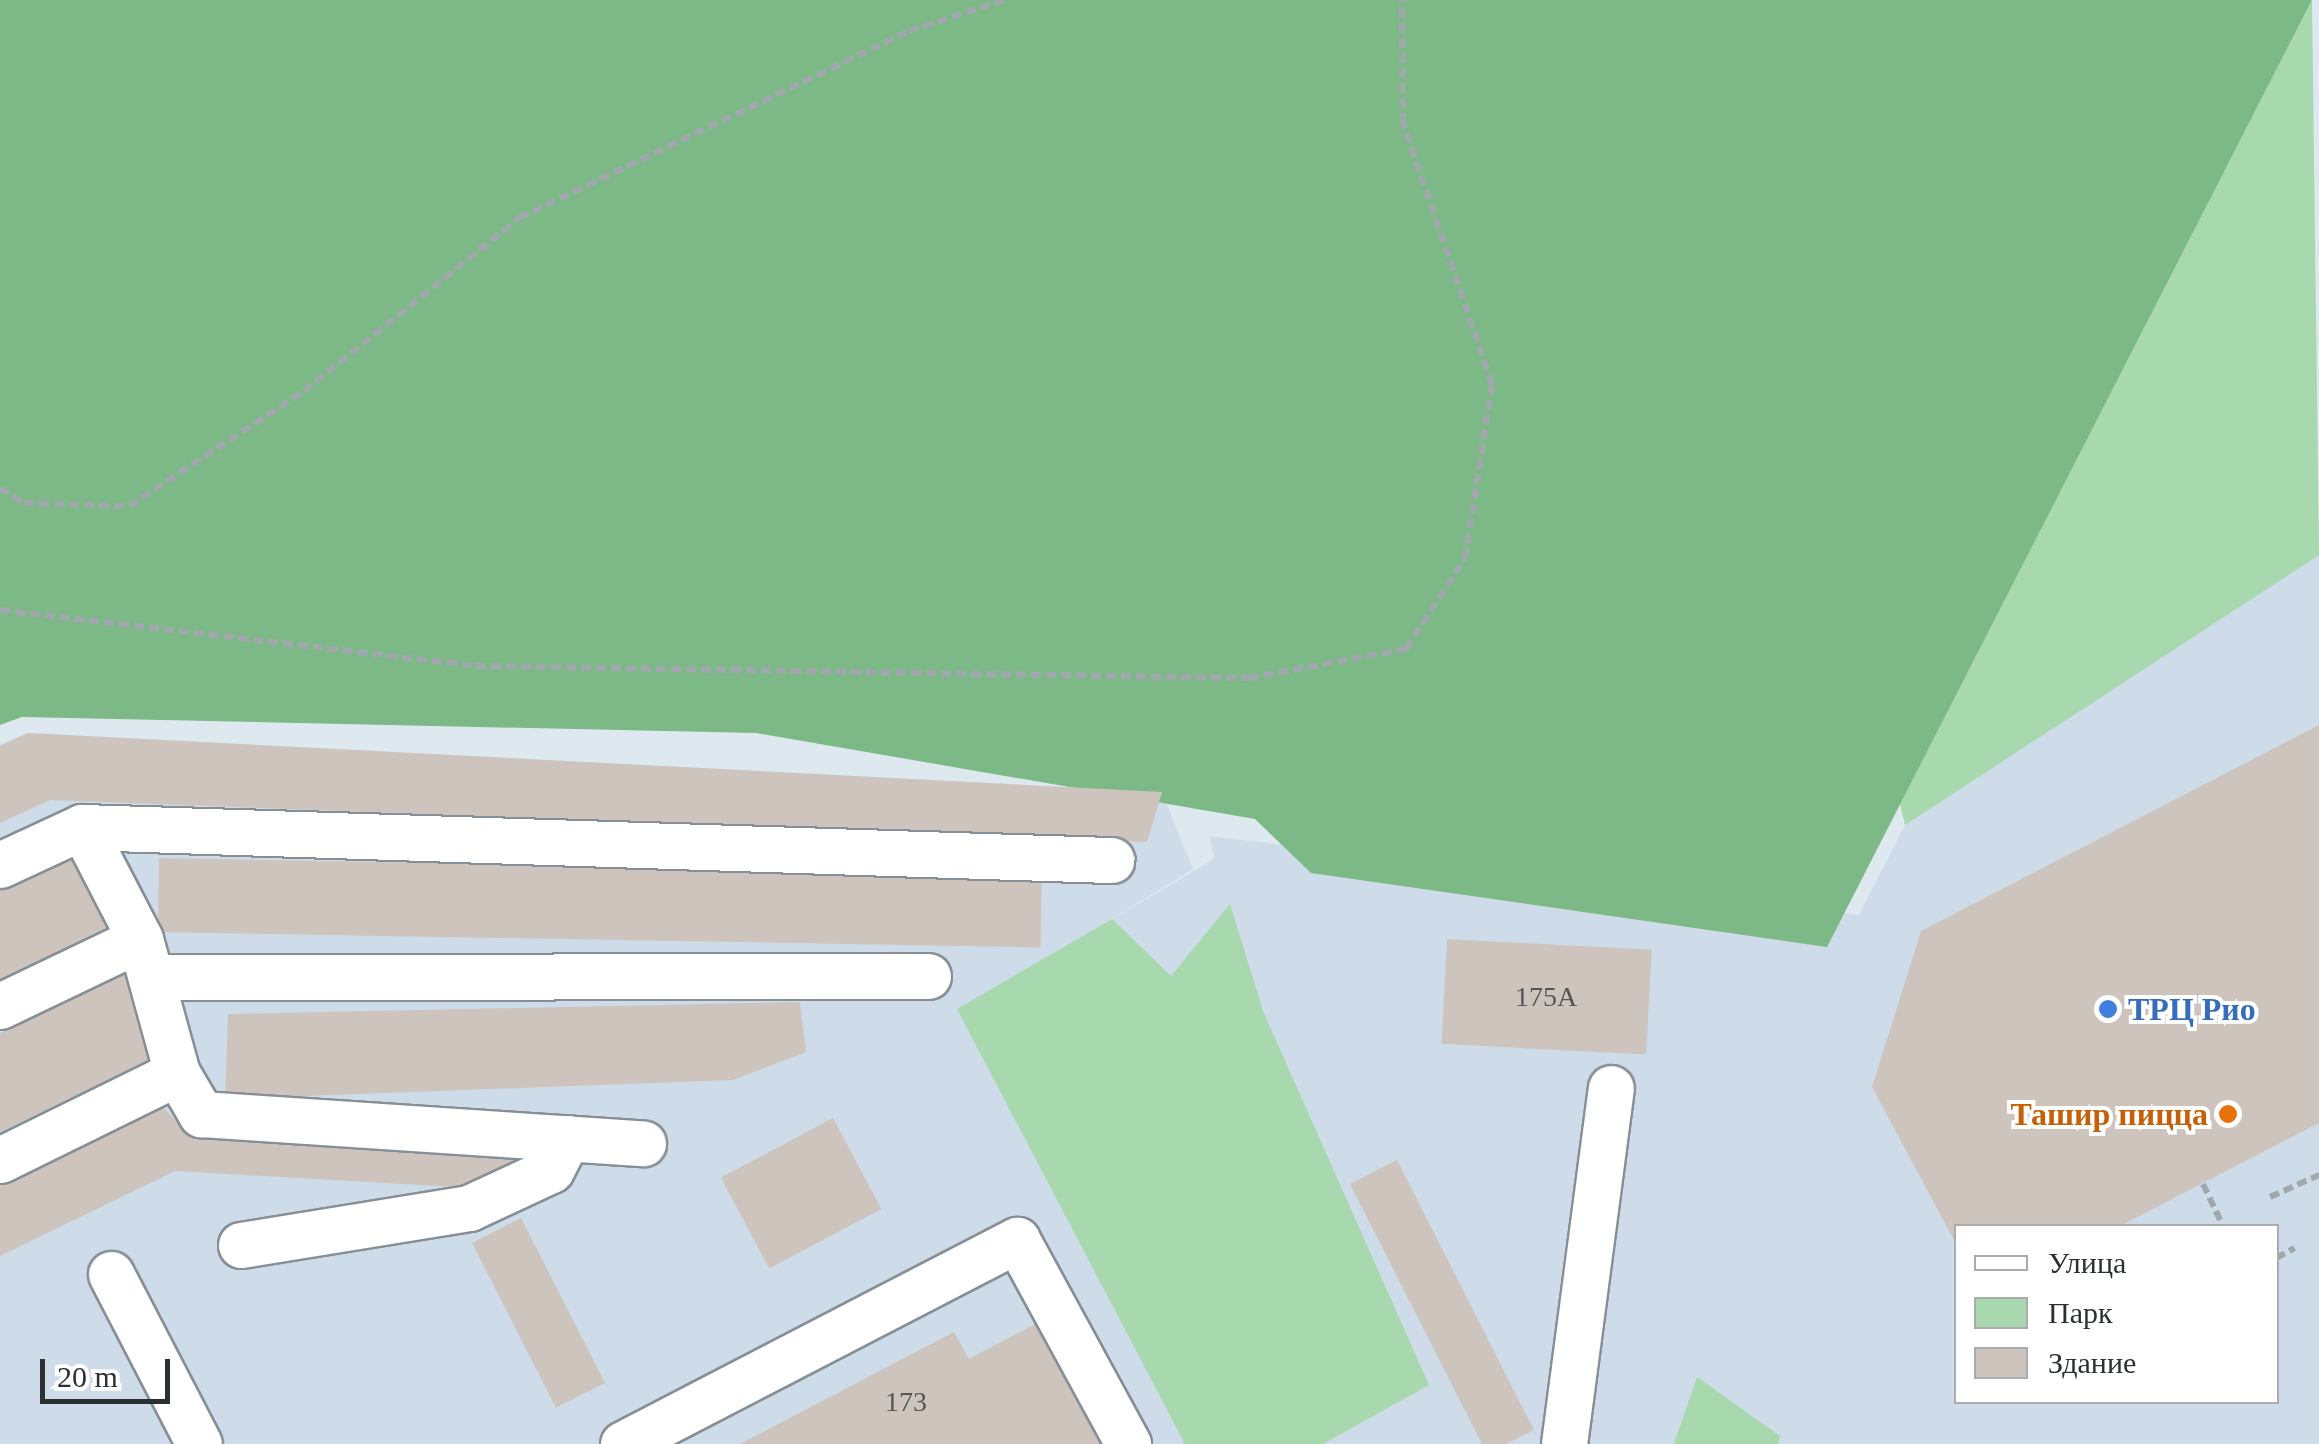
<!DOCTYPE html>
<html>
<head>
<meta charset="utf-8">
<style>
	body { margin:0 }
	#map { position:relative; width:2319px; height:1444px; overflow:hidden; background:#dee8ef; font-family:"Times New Roman",serif }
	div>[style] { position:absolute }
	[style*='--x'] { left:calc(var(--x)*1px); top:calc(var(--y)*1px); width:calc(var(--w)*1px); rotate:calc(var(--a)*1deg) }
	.built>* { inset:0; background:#cddce8 }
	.green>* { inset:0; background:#a8d8ae }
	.forest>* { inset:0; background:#7db986 }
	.building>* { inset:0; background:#cdc5bd; transform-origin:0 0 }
	.path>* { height:6px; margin-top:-3px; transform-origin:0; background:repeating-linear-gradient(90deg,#a0a8ad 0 10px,transparent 0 15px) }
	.roads { filter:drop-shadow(2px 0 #868f95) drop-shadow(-2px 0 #868f95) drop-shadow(0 2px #868f95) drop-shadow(0 -2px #868f95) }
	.minor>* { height:45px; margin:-22.5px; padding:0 22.5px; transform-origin:22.5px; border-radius:22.5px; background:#fff }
	.dots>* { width:28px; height:28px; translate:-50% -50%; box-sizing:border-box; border:5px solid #fff; border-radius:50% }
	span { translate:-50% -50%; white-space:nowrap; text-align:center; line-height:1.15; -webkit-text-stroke:8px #fff; paint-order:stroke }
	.number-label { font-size:28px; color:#545555 }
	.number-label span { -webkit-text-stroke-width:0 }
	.shop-label { font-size:32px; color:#366cbe; font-weight:700 }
	.left { translate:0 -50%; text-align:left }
	.food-label { font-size:32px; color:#c56008; font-weight:700 }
	.right { translate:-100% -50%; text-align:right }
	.legend { position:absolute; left:1954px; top:1224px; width:325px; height:180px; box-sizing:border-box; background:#fff; border:2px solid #abacad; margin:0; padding:12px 18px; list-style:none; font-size:30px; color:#2c3032 }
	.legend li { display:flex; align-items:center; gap:20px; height:50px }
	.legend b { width:50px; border:2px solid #abacad }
	.scale { position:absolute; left:40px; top:1359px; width:130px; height:45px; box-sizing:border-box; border:5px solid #2c3032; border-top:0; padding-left:12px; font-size:30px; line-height:35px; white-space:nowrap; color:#2c3032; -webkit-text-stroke:8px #fff; paint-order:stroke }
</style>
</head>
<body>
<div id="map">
	<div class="built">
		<i style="clip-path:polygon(evenodd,2319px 551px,2319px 1444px,0 1444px,0 744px,28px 733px,1162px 792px,1193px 869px,1092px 931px,1214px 859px,1210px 836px,1859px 915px,1905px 825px,2319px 551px,1956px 1226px,2276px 1226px,2276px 1402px,1956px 1402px,1956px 1226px)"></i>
	</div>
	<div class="green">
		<i style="clip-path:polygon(2312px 0,2319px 555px,1905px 825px,1900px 804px)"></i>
		<i style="clip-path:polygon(1230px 904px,1263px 1011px,1429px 1385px,1323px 1444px,1185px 1444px,957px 1009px,1112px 919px,1171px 976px)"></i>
		<i style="clip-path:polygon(1697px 1377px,1780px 1436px,1778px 1444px,1674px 1444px)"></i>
	</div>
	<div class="forest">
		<i style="clip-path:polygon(0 0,2312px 0,1827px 947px,1311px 873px,1255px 819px,756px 733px,22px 717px,0 725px)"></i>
	</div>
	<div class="building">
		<i style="clip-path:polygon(2319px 725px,2319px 1123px,2120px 1226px,1956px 1226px,1956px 1244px,1872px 1087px,1921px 931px)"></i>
		<i style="clip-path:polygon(28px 733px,1162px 792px,1147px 842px,50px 800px,0 823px,0 746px)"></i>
		<i style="clip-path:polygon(74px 855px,112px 934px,0 986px,0 890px)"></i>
		<i style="left:159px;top:858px;width:883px;height:74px;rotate:1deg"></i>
		<i style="left:1447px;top:939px;width:205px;height:105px;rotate:3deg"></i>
		<i style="clip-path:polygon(130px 971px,169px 1050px,0 1132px,0 1033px)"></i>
		<i style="clip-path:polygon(800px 1002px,806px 1052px,733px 1080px,225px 1099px,228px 1014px)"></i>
		<i style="clip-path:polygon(160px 1104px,186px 1131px,532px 1153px,472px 1188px,175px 1171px,0 1256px,0 1184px)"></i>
		<i style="left:833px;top:1118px;width:103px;height:127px;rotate:62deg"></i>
		<i style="clip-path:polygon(1397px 1160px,1534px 1430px,1506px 1444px,1482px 1444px,1350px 1184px)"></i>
		<i style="left:521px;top:1218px;width:185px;height:55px;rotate:63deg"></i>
		<i style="clip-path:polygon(1039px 1322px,1105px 1444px,740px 1444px,954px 1332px,969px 1359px)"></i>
	</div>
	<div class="path">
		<i style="--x:0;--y:488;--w:28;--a:32"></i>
		<i style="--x:24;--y:503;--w:105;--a:1.6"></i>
		<i style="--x:129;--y:506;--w:209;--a:-33.3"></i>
		<i style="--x:304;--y:391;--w:276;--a:-38.8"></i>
		<i style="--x:519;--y:218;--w:433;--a:-25.6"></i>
		<i style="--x:909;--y:31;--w:100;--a:-18.1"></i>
		<i style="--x:0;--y:610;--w:479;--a:6.7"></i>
		<i style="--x:476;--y:666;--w:773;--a:0.89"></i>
		<i style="--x:1249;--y:678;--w:160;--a:-10.5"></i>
		<i style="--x:1406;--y:649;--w:108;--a:-57"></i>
		<i style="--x:1465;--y:558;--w:176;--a:-81.2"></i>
		<i style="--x:1492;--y:384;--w:276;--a:-108.8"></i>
		<i style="--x:1403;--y:123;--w:123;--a:-90.5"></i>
		<i style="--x:2203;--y:1184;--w:47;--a:64.5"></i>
		<i style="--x:2270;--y:1197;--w:54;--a:-24.2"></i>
		<i style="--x:2276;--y:1258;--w:21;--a:-28"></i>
	</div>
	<div class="roads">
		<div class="minor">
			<i style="--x:82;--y:827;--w:126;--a:62.6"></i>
			<i style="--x:140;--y:939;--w:139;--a:74.6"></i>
			<i style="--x:0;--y:865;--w:90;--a:-24.9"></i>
			<i style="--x:82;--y:827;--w:1030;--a:1.84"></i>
			<i style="--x:154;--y:977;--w:774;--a:-0.07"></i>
			<i style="--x:0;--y:1006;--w:155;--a:-25.6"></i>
			<i style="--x:0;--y:1160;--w:197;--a:-26.2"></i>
			<i style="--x:177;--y:1073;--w:48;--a:59.7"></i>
			<i style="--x:201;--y:1114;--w:443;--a:3.8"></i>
			<i style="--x:241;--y:1245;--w:231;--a:-9.2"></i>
			<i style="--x:469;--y:1208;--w:90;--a:-24.9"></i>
			<i style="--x:551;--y:1170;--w:36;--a:-63"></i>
			<i style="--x:111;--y:1274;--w:191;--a:62.6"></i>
			<i style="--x:623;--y:1444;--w:444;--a:-27.4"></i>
			<i style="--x:1017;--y:1240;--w:232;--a:61.4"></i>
			<i style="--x:1564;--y:1444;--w:359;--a:-82.5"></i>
		</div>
	</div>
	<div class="dots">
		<i style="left:2108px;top:1009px;background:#3f7fe0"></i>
		<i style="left:2228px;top:1114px;background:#e8710a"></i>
	</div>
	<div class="number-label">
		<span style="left:1546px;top:997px">175А</span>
		<span style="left:906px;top:1402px">173</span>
	</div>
	<div class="shop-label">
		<span class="left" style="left:2128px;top:1009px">ТРЦ Рио</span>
	</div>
	<div class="food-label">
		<span class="right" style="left:2208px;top:1114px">Ташир пицца</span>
	</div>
	<ul class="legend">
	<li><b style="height:12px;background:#fff"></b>Улица</li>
	<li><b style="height:28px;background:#a8d8ae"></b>Парк</li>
	<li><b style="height:28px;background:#cdc5bd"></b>Здание</li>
	</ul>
	<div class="scale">20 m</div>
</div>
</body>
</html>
